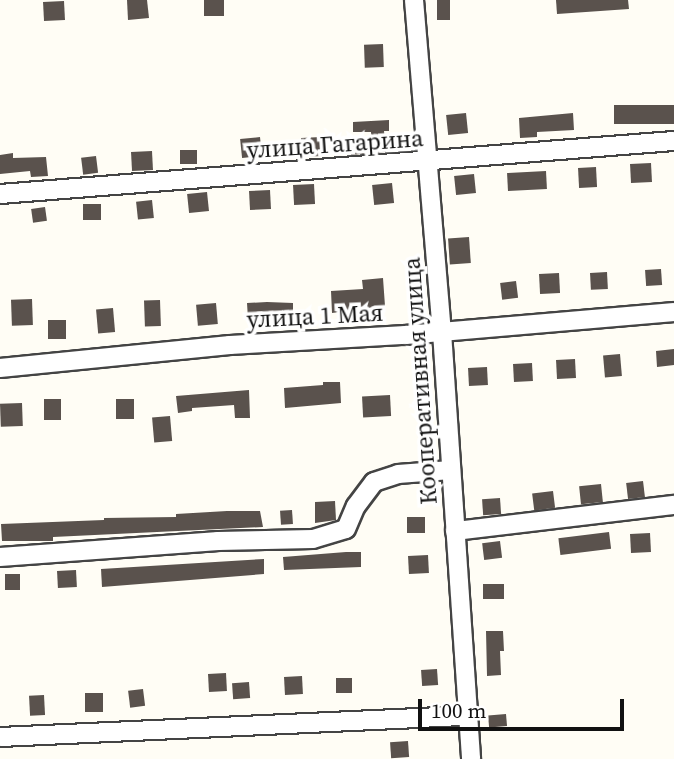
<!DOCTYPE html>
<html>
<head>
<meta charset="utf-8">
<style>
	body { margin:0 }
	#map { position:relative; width:674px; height:759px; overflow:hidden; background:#fffdf5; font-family:"Source Serif 4",serif }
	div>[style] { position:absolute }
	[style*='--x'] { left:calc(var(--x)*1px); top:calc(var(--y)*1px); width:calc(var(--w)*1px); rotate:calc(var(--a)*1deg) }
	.building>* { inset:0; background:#5a524d; transform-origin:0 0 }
	.roads { filter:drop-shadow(2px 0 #444) drop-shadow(-2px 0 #444) drop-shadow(0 2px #444) drop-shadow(0 -2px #444) }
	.minor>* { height:18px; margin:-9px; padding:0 9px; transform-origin:9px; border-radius:9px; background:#fff }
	span { translate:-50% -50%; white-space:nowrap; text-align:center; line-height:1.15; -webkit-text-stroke:7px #fff; paint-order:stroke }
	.street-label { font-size:24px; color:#111 }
	.scale { position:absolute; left:418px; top:699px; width:206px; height:32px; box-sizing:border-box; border:4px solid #111; border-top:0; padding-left:9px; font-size:21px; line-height:24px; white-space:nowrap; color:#111; -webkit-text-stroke:5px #fff; paint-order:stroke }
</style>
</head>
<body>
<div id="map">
	<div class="building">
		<i style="clip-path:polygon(127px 0,147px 0,149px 18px,128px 20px)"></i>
		<i style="left:204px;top:0;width:20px;height:16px"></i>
		<i style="left:437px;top:0;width:13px;height:20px"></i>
		<i style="clip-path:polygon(556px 0,628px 0,629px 9px,557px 14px)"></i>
		<i style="left:64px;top:1px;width:19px;height:21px;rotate:87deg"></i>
		<i style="left:383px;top:44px;width:23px;height:19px;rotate:88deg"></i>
		<i style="left:674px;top:105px;width:19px;height:60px;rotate:90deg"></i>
		<i style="left:466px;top:113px;width:20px;height:20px;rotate:84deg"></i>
		<i style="clip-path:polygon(573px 113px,574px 130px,537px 132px,537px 137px,520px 138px,519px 118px)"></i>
		<i style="clip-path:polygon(389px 120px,389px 131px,384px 131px,386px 152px,351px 155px,350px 140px,371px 138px,371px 132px,353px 132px,353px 122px)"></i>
		<i style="left:260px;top:137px;width:19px;height:20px;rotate:84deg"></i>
		<i style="left:321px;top:137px;width:19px;height:20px;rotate:87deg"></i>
		<i style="left:180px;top:150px;width:17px;height:14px"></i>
		<i style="left:152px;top:151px;width:19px;height:21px;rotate:87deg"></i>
		<i style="clip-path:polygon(13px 153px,13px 158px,46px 157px,48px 176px,31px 177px,30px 171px,0 174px,0 155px)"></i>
		<i style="left:96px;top:156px;width:17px;height:15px;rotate:83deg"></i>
		<i style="left:651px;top:163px;width:19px;height:21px;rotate:87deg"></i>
		<i style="left:596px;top:167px;width:20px;height:18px;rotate:87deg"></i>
		<i style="left:546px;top:171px;width:18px;height:39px;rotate:87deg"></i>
		<i style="left:474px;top:174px;width:19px;height:20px;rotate:84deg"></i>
		<i style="left:392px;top:183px;width:20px;height:20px;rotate:84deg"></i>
		<i style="left:314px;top:184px;width:20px;height:21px;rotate:87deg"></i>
		<i style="left:270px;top:190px;width:19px;height:21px;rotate:87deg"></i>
		<i style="left:207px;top:192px;width:19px;height:20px;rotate:84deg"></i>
		<i style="left:152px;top:200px;width:18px;height:16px;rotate:84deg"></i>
		<i style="left:101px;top:204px;width:16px;height:18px;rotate:90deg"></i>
		<i style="left:45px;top:207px;width:14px;height:14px;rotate:82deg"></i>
		<i style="left:469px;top:237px;width:26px;height:21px;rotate:86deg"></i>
		<i style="left:661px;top:269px;width:16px;height:16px;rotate:86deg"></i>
		<i style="left:607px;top:272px;width:17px;height:17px;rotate:87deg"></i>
		<i style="left:559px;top:273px;width:20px;height:20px;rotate:87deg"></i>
		<i style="clip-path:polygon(383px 278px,385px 306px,332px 313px,331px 291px,363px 289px,362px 280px)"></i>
		<i style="left:516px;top:281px;width:17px;height:16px;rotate:83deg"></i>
		<i style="left:32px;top:299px;width:26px;height:21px;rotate:88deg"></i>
		<i style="left:160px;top:300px;width:26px;height:16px;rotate:88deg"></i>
		<i style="clip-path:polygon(267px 302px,293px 303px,293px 319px,248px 320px,247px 303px)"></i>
		<i style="left:216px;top:303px;width:21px;height:20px;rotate:85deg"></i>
		<i style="left:113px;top:308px;width:24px;height:17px;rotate:85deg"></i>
		<i style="left:48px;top:320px;width:18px;height:19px"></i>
		<i style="clip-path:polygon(674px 349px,674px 365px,657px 367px,656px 351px)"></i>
		<i style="left:620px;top:354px;width:22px;height:17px;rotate:85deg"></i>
		<i style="left:575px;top:359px;width:19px;height:19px;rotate:87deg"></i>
		<i style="left:532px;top:363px;width:18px;height:19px;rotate:87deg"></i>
		<i style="left:487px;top:367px;width:18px;height:19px;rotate:87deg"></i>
		<i style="clip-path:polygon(323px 382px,340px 382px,341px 403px,285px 408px,284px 388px,323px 385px)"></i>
		<i style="clip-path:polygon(249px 390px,250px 418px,235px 418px,234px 405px,192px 408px,192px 411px,178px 413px,176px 396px)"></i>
		<i style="left:390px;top:395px;width:21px;height:28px;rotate:87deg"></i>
		<i style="left:44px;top:399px;width:17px;height:21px"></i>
		<i style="left:116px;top:399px;width:18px;height:20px"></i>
		<i style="left:22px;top:403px;width:23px;height:22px;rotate:88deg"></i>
		<i style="left:170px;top:416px;width:25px;height:18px;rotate:85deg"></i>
		<i style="left:643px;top:481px;width:16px;height:17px;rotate:83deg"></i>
		<i style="left:601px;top:484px;width:18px;height:22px;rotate:84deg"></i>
		<i style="left:553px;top:491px;width:17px;height:21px;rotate:83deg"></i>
		<i style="left:500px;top:498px;width:16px;height:18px;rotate:86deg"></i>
		<i style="clip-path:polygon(335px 501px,336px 520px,315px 523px,315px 502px)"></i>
		<i style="left:292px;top:510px;width:14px;height:12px;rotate:86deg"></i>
		<i style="clip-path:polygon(227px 511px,260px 511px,263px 527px,53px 537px,53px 541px,2px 541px,1px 524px,104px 520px,104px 518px,176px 517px,176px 514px)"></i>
		<i style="left:407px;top:517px;width:18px;height:16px"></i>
		<i style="left:609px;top:532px;width:17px;height:51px;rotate:83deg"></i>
		<i style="left:650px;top:533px;width:19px;height:20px;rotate:87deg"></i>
		<i style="left:500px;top:541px;width:17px;height:18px;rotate:83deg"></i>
		<i style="clip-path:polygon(346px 552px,361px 552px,361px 567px,284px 570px,283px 557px)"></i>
		<i style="left:428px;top:555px;width:18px;height:20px;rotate:87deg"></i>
		<i style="clip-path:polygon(264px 559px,264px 574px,102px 587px,101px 569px)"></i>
		<i style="left:76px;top:570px;width:17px;height:19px;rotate:87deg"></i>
		<i style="left:5px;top:574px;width:15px;height:16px"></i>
		<i style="left:483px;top:584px;width:21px;height:15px"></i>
		<i style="clip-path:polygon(486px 631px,503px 631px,504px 651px,500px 651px,501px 675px,487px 676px)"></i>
		<i style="left:437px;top:669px;width:16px;height:16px;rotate:86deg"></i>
		<i style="left:226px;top:673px;width:18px;height:18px;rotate:87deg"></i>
		<i style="left:302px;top:676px;width:18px;height:18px;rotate:87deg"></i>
		<i style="left:336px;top:678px;width:16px;height:15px"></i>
		<i style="left:249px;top:682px;width:16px;height:17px;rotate:86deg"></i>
		<i style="left:143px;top:689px;width:17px;height:15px;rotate:83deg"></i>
		<i style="left:85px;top:693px;width:18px;height:19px"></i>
		<i style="left:44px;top:695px;width:20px;height:15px;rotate:87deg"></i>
		<i style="left:506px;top:714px;width:12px;height:18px;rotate:85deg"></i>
		<i style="left:408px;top:741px;width:16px;height:18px;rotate:86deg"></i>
	</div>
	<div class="roads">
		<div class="minor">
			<i style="--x:414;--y:0;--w:333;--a:85.2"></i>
			<i style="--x:442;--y:332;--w:428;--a:86.1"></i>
			<i style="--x:0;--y:194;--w:676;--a:-4.5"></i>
			<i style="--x:0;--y:368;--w:231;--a:-5.7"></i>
			<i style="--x:230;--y:345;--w:176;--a:-3.3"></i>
			<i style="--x:406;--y:335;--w:269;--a:-4.9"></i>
			<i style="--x:455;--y:531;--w:221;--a:-6.8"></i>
			<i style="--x:0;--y:557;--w:219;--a:-4.2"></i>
			<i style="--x:218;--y:541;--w:95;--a:-1.2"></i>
			<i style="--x:313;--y:539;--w:34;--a:-17"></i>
			<i style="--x:346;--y:529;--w:25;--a:-67"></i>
			<i style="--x:356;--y:506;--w:30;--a:-53"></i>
			<i style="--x:374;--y:482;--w:25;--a:-18"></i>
			<i style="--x:398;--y:474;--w:53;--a:-4.3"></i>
			<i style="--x:0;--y:737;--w:467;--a:-2.6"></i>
		</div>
	</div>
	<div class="street-label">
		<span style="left:335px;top:144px;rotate:-4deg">улица Гагарина</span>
		<span style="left:315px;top:316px;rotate:-3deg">улица 1 Мая</span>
		<span style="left:420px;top:381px;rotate:-94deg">Кооперативная улица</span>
	</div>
	<div class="scale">100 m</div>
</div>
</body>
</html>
